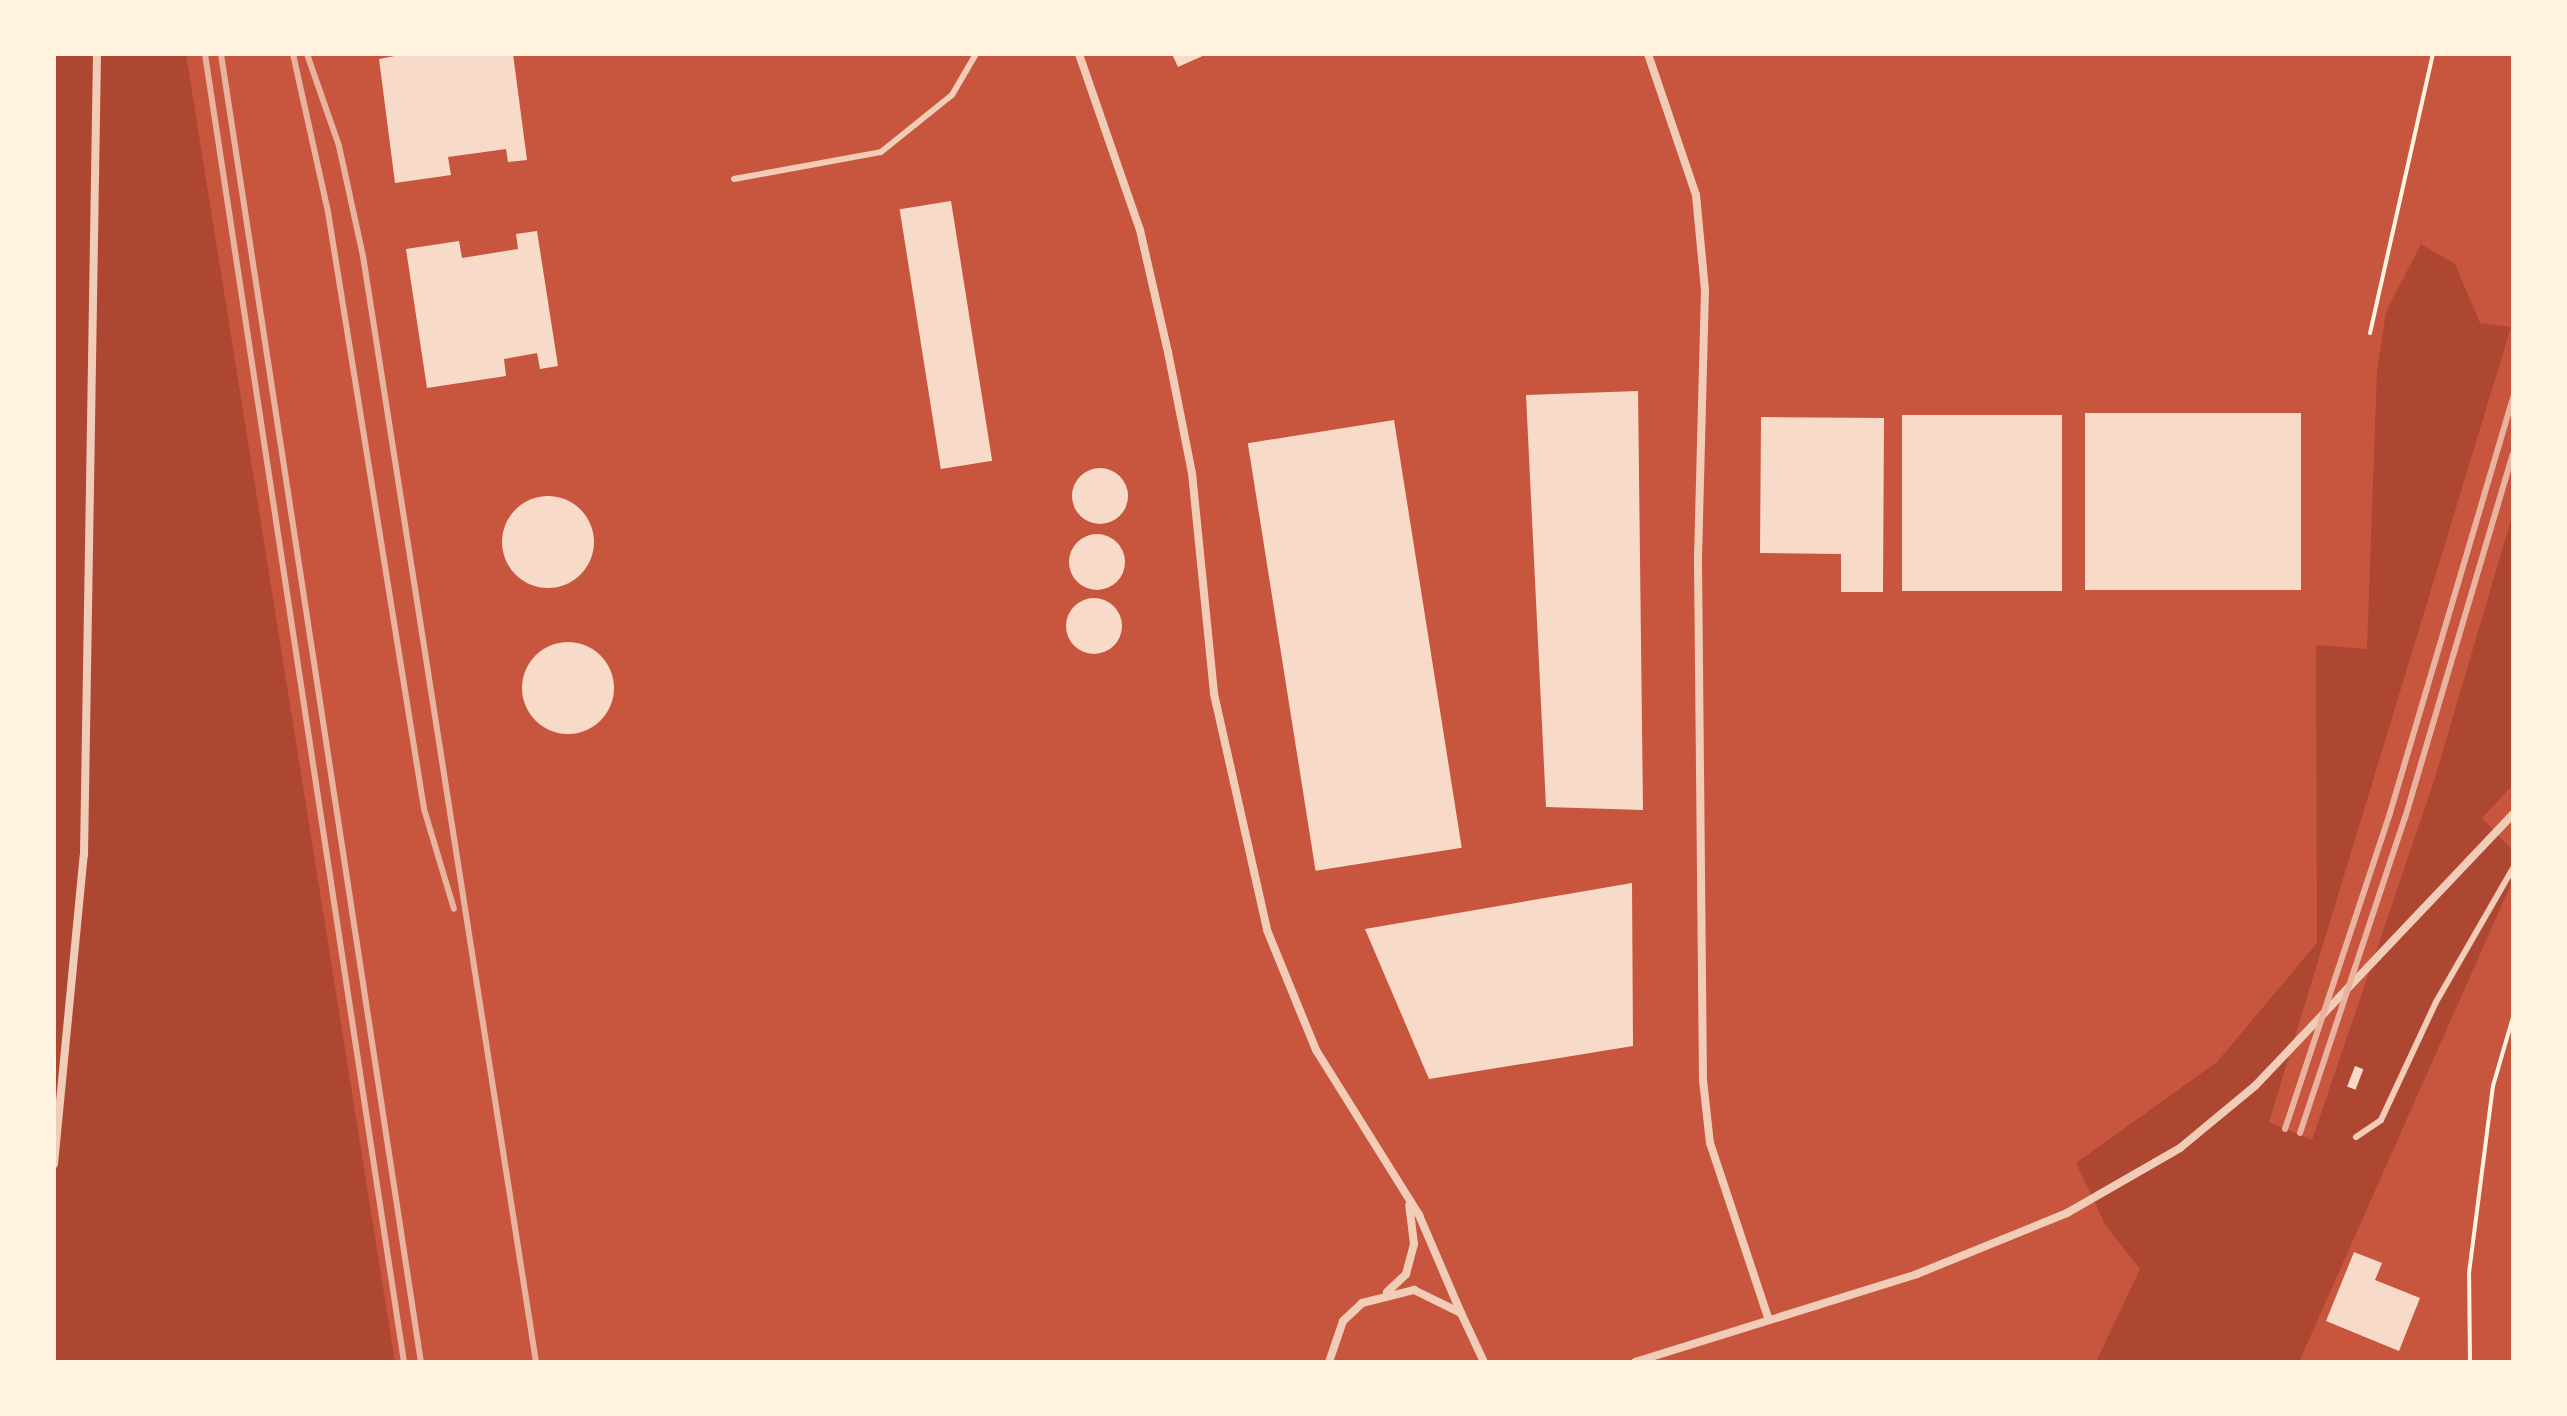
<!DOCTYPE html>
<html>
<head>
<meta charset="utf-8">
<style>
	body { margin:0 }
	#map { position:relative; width:2567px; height:1416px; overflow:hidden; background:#c8553d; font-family:"Noto Serif",serif }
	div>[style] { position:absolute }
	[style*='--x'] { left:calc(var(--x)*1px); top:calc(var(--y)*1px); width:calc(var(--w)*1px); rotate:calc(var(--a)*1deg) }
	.green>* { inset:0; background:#ae4732 }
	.building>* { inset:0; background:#f7dbc8; transform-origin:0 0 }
	.round { border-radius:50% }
	.path>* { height:4px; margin:-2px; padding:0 2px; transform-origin:2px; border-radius:2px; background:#fff3e0 }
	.service>* { height:6px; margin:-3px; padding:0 3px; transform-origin:3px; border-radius:3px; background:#f1ccb7 }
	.minor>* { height:8px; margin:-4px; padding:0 4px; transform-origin:4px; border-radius:4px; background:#f1ccb7 }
	.rail>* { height:6px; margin:-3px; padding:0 3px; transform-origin:3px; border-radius:3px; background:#e9b49f }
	span { translate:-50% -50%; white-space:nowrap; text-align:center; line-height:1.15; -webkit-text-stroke:8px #fff3e0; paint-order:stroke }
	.frame { position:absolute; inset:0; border:56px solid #fff3e0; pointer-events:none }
</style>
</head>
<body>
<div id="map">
	<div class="green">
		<i style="clip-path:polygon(54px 54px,186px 54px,395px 1362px,54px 1362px)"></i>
		<i style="clip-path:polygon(2421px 244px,2455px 264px,2480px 323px,2511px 327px,2269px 1122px,2312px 1140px,2434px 781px,2513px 513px,2513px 785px,2482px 818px,2513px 851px,2513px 880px,2299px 1362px,2096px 1362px,2140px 1269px,2106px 1226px,2076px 1163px,2217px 1062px,2317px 943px,2316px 645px,2367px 649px,2377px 371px,2386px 312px)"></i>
	</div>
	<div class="building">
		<i style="clip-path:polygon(405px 54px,513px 54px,527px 160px,508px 162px,506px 149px,448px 157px,451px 175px,395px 183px,379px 59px)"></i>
		<i style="clip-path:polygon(1172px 54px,1207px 54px,1178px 67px)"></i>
		<i style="left:951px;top:201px;width:263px;height:52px;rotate:81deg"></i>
		<i style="clip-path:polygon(537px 231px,558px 366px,540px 369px,537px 353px,504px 359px,506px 376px,427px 388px,406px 249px,459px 241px,462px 258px,518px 249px,516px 234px)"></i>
		<i style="clip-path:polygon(1638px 391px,1643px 810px,1546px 807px,1526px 395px)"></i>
		<i style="left:2301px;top:413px;width:177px;height:216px;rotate:90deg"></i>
		<i style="left:2062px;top:415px;width:176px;height:160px;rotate:90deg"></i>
		<i style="clip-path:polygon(1761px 417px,1884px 418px,1883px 592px,1841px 592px,1841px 554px,1760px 553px)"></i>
		<i style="left:1394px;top:420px;width:433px;height:148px;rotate:81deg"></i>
		<i class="round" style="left:1072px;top:468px;width:56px;height:56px"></i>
		<i class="round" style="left:502px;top:496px;width:92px;height:92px"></i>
		<i class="round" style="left:1069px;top:534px;width:56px;height:56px"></i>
		<i class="round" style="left:1066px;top:598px;width:56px;height:56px"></i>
		<i class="round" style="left:522px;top:642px;width:92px;height:92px"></i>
		<i style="clip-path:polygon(1632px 883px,1633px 1046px,1429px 1079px,1365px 929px)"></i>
		<i style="left:2355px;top:1066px;width:9px;height:22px;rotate:21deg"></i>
		<i style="clip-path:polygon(2354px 1252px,2382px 1263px,2375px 1280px,2420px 1298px,2399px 1351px,2326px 1321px)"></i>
	</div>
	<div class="path">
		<i style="--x:2370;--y:333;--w:286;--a:-77.3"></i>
		<i style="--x:2470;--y:1362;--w:89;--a:-90.6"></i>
		<i style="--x:2469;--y:1273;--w:189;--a:-82.7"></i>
		<i style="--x:2493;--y:1086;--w:72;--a:-73.8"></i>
	</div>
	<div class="service">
		<i style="--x:734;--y:179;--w:149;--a:-10.4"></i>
		<i style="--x:881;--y:152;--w:91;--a:-38.8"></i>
		<i style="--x:952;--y:95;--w:48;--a:-59.7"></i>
		<i style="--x:2356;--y:1137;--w:30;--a:-34"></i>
		<i style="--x:2381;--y:1120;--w:130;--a:-65"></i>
		<i style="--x:2436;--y:1002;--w:155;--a:-60.1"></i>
	</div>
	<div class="minor">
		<i style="--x:1079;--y:54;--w:186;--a:70.9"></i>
		<i style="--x:1140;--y:230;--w:125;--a:77.1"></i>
		<i style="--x:1168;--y:352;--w:123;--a:78.8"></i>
		<i style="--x:1192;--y:473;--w:222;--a:84.3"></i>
		<i style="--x:1214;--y:694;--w:242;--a:77.3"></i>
		<i style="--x:1267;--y:930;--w:130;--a:67.8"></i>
		<i style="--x:1316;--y:1050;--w:195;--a:58"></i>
		<i style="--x:1419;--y:1215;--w:107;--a:66.8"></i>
		<i style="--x:1648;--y:54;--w:149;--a:71.2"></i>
		<i style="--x:1696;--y:195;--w:95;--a:84.6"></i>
		<i style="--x:1705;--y:290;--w:271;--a:91.5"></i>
		<i style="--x:1698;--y:561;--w:519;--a:89.45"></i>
		<i style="--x:1703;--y:1080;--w:63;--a:83.7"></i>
		<i style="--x:1710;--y:1143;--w:183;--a:71.6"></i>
		<i style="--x:54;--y:1164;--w:310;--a:-84.5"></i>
		<i style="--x:84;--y:855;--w:801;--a:-89.07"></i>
		<i style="--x:1387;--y:1292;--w:26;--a:-43"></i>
		<i style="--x:1406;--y:1274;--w:31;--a:-75"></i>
		<i style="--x:1414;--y:1244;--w:39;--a:-97"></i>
		<i style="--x:1329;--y:1362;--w:43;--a:-71.1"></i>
		<i style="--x:1343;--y:1321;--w:26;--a:-43"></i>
		<i style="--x:1362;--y:1303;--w:54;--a:-14"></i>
		<i style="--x:1414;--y:1290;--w:52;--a:26.1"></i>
		<i style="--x:1461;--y:1313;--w:54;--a:64.9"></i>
		<i style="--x:1635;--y:1362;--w:295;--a:-17.3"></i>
		<i style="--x:1917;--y:1274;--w:162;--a:-22.1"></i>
		<i style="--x:2067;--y:1213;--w:130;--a:-29.9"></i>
		<i style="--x:2180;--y:1148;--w:97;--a:-39.6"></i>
		<i style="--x:2255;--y:1086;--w:375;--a:-46.5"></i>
	</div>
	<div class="rail">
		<i style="--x:205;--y:54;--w:1323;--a:81.35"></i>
		<i style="--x:221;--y:54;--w:1323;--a:81.31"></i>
		<i style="--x:293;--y:54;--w:162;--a:77.5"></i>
		<i style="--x:328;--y:212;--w:605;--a:80.86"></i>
		<i style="--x:424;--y:809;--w:104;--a:73.3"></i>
		<i style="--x:307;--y:54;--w:97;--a:70.8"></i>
		<i style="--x:339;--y:146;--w:113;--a:77.7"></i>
		<i style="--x:363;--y:256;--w:1119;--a:81.11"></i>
		<i style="--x:2285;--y:1129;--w:333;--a:-71.6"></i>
		<i style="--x:2390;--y:813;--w:434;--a:-73.5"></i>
		<i style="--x:2300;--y:1133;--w:332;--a:-71.6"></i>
		<i style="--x:2405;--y:818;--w:380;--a:-73.5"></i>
	</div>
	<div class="frame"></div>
</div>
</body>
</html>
